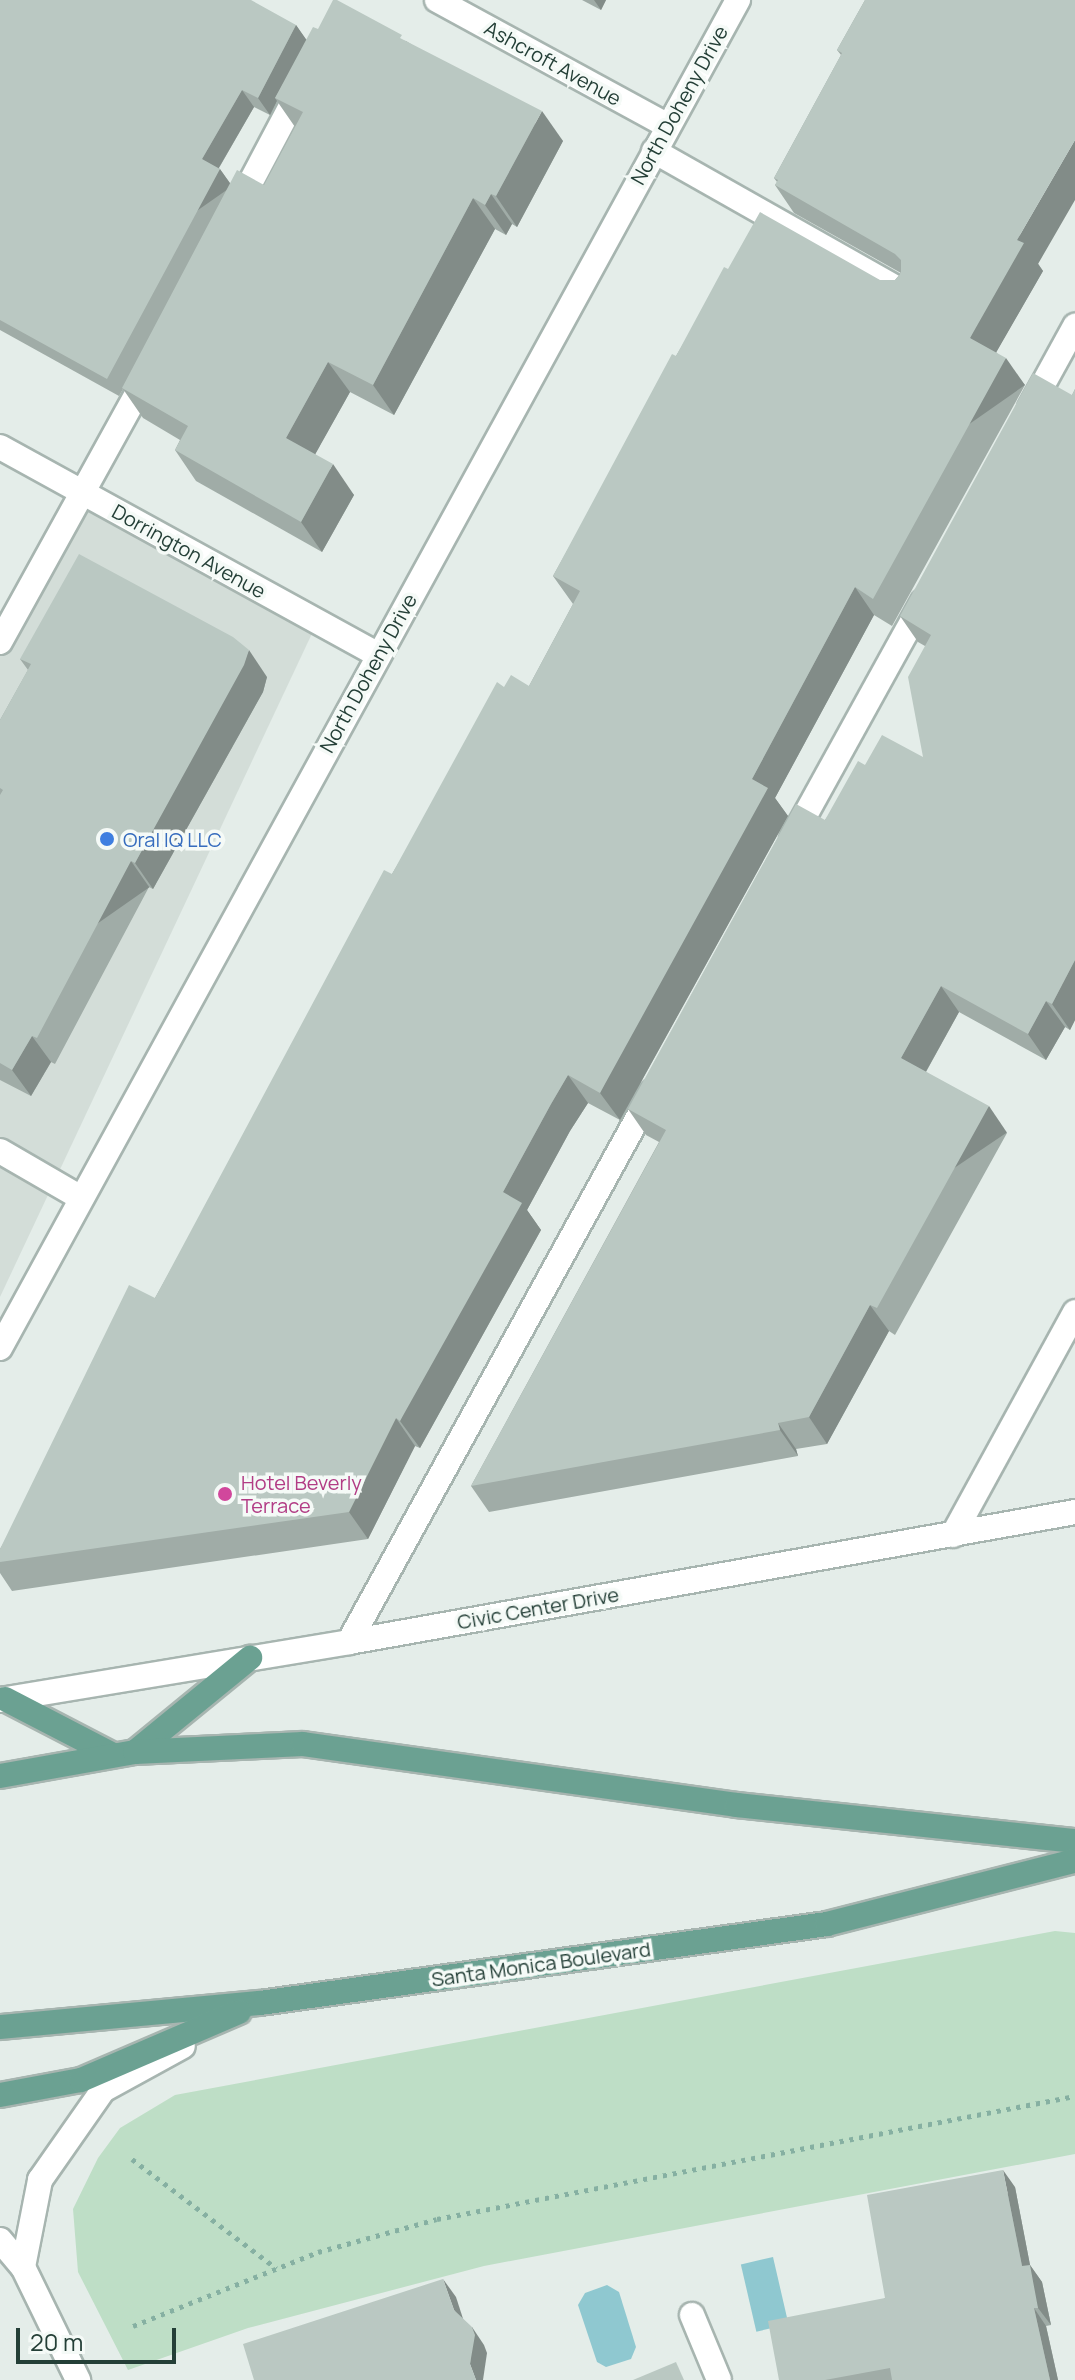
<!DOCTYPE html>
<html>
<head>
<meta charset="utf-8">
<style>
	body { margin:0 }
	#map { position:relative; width:1075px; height:2380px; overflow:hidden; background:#e4ede9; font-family:Manrope,sans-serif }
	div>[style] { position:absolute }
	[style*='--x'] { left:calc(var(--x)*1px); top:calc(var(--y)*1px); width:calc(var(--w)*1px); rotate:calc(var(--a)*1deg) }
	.built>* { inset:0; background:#d3ddd8 }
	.green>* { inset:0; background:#bedec6 }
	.water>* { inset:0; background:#8fc8d0; transform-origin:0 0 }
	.path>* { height:5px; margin-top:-2.5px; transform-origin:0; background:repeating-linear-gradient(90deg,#86b0a2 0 4px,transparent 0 10px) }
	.roads { filter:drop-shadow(2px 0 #a7b5b0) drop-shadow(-2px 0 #a7b5b0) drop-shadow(0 2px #a7b5b0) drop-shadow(0 -2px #a7b5b0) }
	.service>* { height:24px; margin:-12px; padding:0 12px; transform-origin:12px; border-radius:12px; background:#fff }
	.minor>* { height:24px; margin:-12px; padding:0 12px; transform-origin:12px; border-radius:12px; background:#fff }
	.secondary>* { height:24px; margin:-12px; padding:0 12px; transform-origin:12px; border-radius:12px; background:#fff }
	.primary>* { height:24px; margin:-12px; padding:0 12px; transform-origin:12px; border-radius:12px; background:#6ba192 }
	.wall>* { inset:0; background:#a0aca7 }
	.shaded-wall>* { inset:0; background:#828c88; transform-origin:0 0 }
	.building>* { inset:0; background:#bac8c2 }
	.dots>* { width:22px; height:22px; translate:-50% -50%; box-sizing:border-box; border:4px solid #f5faf7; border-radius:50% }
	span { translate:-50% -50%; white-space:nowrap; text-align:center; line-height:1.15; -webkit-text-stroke:7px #f5faf7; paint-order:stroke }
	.street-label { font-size:20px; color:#243f37 }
	.shop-label { font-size:20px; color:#366cbe }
	.left { translate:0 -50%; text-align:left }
	.hotel-label { font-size:20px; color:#b23c85 }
	.scale { position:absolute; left:16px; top:2328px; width:160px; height:36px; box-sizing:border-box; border:4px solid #243f37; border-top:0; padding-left:10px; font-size:24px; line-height:28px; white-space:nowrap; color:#243f37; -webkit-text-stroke:6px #f5faf7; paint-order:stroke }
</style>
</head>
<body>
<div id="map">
	<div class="built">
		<i style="clip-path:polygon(88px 493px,316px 625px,0 1297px,0 648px)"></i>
	</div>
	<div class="green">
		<i style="clip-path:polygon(1055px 1931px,1075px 1933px,1075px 2154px,484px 2266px,248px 2328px,128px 2370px,78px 2272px,73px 2209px,98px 2158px,120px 2128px,175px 2095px)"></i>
	</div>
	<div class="water">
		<i style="left:773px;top:2257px;width:69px;height:33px;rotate:77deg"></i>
		<i style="clip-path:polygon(607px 2285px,619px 2292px,636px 2347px,631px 2359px,606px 2367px,597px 2362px,578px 2305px,585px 2293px)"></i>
	</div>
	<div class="path">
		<i style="--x:132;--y:2159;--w:181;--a:37.1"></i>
		<i style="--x:133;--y:2326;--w:199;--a:-21.8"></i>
		<i style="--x:318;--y:2252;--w:123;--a:-15.5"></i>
		<i style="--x:437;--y:2219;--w:650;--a:-10.91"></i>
	</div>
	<div class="roads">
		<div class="service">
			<i style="--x:654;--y:151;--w:291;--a:29.5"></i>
			<i style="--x:238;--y:206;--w:135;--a:-62.1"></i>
			<i style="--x:1030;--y:408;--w:94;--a:-61.2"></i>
			<i style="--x:0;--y:642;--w:304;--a:-61.1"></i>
			<i style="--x:792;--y:839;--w:271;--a:-61.1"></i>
			<i style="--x:349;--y:1642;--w:628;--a:-61.15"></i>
			<i style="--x:692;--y:2315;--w:70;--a:67.4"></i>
		</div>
		<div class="minor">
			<i style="--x:437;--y:0;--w:263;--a:28.6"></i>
			<i style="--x:0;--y:447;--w:431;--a:28.8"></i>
			<i style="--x:0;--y:1151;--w:94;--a:30.1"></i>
			<i style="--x:953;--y:1535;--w:254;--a:-61.3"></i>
			<i style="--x:0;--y:1700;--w:354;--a:-9.4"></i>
			<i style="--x:349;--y:1642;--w:738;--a:-10.15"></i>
			<i style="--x:0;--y:2240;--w:35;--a:50"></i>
			<i style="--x:23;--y:2267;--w:126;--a:64"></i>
			<i style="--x:23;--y:2267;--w:89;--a:-78.9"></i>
			<i style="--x:40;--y:2180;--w:110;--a:-55"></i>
			<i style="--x:103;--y:2090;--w:91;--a:-28.8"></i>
		</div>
		<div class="secondary">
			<i style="--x:0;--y:1348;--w:1537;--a:-61.3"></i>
		</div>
		<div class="primary">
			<i style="--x:5;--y:1699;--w:122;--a:27.4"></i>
			<i style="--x:135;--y:1752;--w:149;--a:-39.3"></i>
			<i style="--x:0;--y:1776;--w:137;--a:-10.1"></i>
			<i style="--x:135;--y:1752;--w:168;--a:-2.7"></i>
			<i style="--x:303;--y:1744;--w:438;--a:8"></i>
			<i style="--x:737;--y:1805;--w:340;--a:6.1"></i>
			<i style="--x:0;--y:2027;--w:261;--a:-5.3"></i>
			<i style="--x:260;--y:2003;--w:572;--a:-7.93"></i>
			<i style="--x:827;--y:1924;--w:256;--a:-14.3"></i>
			<i style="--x:0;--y:2095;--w:82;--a:-10.5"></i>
			<i style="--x:81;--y:2080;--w:172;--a:-23.3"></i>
		</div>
	</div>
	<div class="wall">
		<i style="clip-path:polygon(evenodd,0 0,296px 25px,306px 40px,318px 29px,406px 41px,563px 141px,517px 227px,512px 224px,506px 235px,495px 229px,394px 415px,350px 392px,315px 454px,354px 495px,322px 552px,196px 481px,175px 450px,180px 440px,143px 418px,123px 389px,119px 396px,0 330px,0 0,277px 101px,295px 127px,264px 185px,230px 183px,219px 168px,254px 107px,270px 115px,277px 101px)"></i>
		<i style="clip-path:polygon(582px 0,606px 0,601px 10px)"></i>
		<i style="clip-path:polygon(865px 0,1043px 271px,996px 352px,1025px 385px,892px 626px,874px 615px,775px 798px,788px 816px,620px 1120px,588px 1103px,570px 1131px,527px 1210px,541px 1230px,420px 1448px,415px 1446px,368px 1539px,12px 1591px,0 1573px,0 1549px,155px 1298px,392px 874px,504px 687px,529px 686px,573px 604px,553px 576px,676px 356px,728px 269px,880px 280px,895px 280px,901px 273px,794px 213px,775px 185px,777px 182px,774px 178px,841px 55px,837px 50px)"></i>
		<i style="clip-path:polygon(1075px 389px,1075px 1020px,1070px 1030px,1065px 1027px,1046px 1060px,959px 1012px,926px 1072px,1007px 1133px,895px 1335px,889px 1331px,827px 1444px,796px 1449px,798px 1456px,489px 1512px,471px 1486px,659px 1142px,646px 1135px,628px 1109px,825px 820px,865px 765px,923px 757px,925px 646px,918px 642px,900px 616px,1072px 395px)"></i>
		<i style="clip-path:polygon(20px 659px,267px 677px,263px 692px,153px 889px,149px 887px,55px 1064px,51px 1062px,31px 1096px,0 1080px,0 720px,28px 670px)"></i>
		<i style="clip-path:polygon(1015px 2187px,1030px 2265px,1042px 2282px,1051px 2325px,1046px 2326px,1058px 2380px,779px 2380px,885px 2298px)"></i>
	</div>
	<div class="shaded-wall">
		<i style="clip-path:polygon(594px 0,606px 0,601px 10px)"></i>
		<i style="clip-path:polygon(296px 25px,308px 42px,275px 98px,277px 101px,270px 115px,258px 98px)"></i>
		<i style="clip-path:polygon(242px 90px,254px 107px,214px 176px,202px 159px)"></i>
		<i style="clip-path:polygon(542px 111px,563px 141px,517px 227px,496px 196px)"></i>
		<i style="clip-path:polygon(1075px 140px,1075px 200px,1038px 264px,1043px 271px,989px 365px,970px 338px,1017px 240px)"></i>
		<i style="left:220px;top:169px;width:21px;height:238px;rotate:55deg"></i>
		<i style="clip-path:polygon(491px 194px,512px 224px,506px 235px,485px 205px)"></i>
		<i style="clip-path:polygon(473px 198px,495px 229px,394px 415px,373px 385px)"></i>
		<i style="left:1006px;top:358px;width:33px;height:275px;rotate:55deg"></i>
		<i style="clip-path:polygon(328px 362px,350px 392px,307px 469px,286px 438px)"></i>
		<i style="clip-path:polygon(333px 464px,354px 495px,322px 552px,301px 522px)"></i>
		<i style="clip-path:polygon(855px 587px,874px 615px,775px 798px,788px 816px,620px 1120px,600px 1093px,752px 779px)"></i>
		<i style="clip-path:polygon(249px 650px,267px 677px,263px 692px,153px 889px,135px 863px)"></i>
		<i style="left:131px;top:861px;width:32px;height:200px;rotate:55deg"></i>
		<i style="clip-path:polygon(1075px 960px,1075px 1020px,1070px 1030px,1052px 1004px)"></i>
		<i style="clip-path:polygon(941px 986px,959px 1012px,919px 1084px,901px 1058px)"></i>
		<i style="clip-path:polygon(1046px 1001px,1065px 1027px,1046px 1060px,1028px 1034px)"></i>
		<i style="clip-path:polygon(32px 1036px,51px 1062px,31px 1096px,12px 1070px)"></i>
		<i style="clip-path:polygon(568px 1075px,588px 1103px,570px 1131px,527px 1210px,541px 1230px,420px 1448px,400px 1421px,503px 1192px,551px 1104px)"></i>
		<i style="left:989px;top:1106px;width:32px;height:231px;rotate:56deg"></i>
		<i style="clip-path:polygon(870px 1305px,889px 1331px,827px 1444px,809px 1417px)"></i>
		<i style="clip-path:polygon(396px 1418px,415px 1446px,368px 1539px,349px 1512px)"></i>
		<i style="clip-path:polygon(778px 1423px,796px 1449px,798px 1456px,780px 1430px)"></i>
		<i style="clip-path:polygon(1003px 2170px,1015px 2187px,1030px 2265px,1042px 2282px,1051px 2325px,1038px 2308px,1022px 2266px)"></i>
		<i style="clip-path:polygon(443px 2279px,456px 2297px,466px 2328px,454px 2310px)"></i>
		<i style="clip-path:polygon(1034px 2308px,1046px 2326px,1058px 2380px,1050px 2380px)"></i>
		<i style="clip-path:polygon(472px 2327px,484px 2345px,487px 2353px,483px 2380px,476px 2380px,470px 2364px)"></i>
	</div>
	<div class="building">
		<i style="clip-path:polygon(0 0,251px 0,296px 25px,258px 98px,242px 90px,202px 159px,220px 169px,107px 379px,0 320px)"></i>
		<i style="clip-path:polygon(333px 0,337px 0,402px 35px,400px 38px,542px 111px,496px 196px,491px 194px,485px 205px,473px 198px,373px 385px,328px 362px,286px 438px,333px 464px,301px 522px,175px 450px,188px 426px,122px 388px,237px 170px,264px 185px,303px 112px,275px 98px,313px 27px,318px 29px)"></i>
		<i style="clip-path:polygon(865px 0,1075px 0,1075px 140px,1017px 240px,1024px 243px,970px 338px,1006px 358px,873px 599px,855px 587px,752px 779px,768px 788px,600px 1093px,568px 1075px,551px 1104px,503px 1192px,522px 1203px,400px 1421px,396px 1418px,349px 1512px,0 1562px,0 1549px,129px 1285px,155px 1298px,384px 870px,392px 874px,497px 682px,504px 687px,511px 675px,529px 686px,580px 591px,553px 576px,672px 354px,676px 356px,724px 267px,728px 269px,760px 212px,880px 280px,895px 280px,901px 273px,901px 260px,895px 254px,775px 185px,778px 180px,774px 178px,842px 53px,837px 50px)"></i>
		<i style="clip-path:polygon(1033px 373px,1072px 395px,1075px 389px,1075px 960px,1052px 1004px,1046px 1001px,1028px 1034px,941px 986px,901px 1058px,989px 1106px,877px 1308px,870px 1305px,809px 1417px,778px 1423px,780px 1430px,471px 1486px,666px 1130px,628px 1109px,796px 804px,825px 820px,858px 761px,865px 765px,882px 735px,923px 757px,908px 677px,931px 635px,900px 616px)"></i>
		<i style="clip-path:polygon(79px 554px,233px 637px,249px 650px,244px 665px,135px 863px,131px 861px,37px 1038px,32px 1036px,12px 1070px,0 1063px,0 795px,3px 790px,0 788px,0 720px,31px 664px,20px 659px)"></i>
		<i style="clip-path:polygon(1003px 2170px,1022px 2266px,1030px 2265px,1038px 2308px,1034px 2308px,1050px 2380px,892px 2380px,890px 2368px,825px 2380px,779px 2380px,768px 2321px,885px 2298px,867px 2195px)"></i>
		<i style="clip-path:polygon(443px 2279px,454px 2310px,472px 2327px,475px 2335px,470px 2364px,476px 2380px,254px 2380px,243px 2344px)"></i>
		<i style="clip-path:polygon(676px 2362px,684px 2380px,633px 2380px)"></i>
	</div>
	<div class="dots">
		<i style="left:107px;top:839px;background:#3f7fe0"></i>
		<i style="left:225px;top:1494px;background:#d1479c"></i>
	</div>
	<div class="street-label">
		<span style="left:553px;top:63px;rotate:29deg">Ashcroft Avenue</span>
		<span style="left:679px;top:105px;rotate:-61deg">North Doheny Drive</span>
		<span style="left:189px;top:551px;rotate:29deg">Dorrington Avenue</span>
		<span style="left:368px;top:673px;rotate:-61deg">North Doheny Drive</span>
		<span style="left:538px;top:1608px;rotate:-10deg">Civic Center Drive</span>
		<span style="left:541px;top:1964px;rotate:-8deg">Santa Monica Boulevard</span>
	</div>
	<div class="shop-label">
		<span class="left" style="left:123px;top:839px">Oral IQ LLC</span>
	</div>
	<div class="hotel-label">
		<span class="left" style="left:241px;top:1494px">Hotel Beverly<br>Terrace</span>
	</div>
	<div class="scale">20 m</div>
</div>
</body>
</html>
